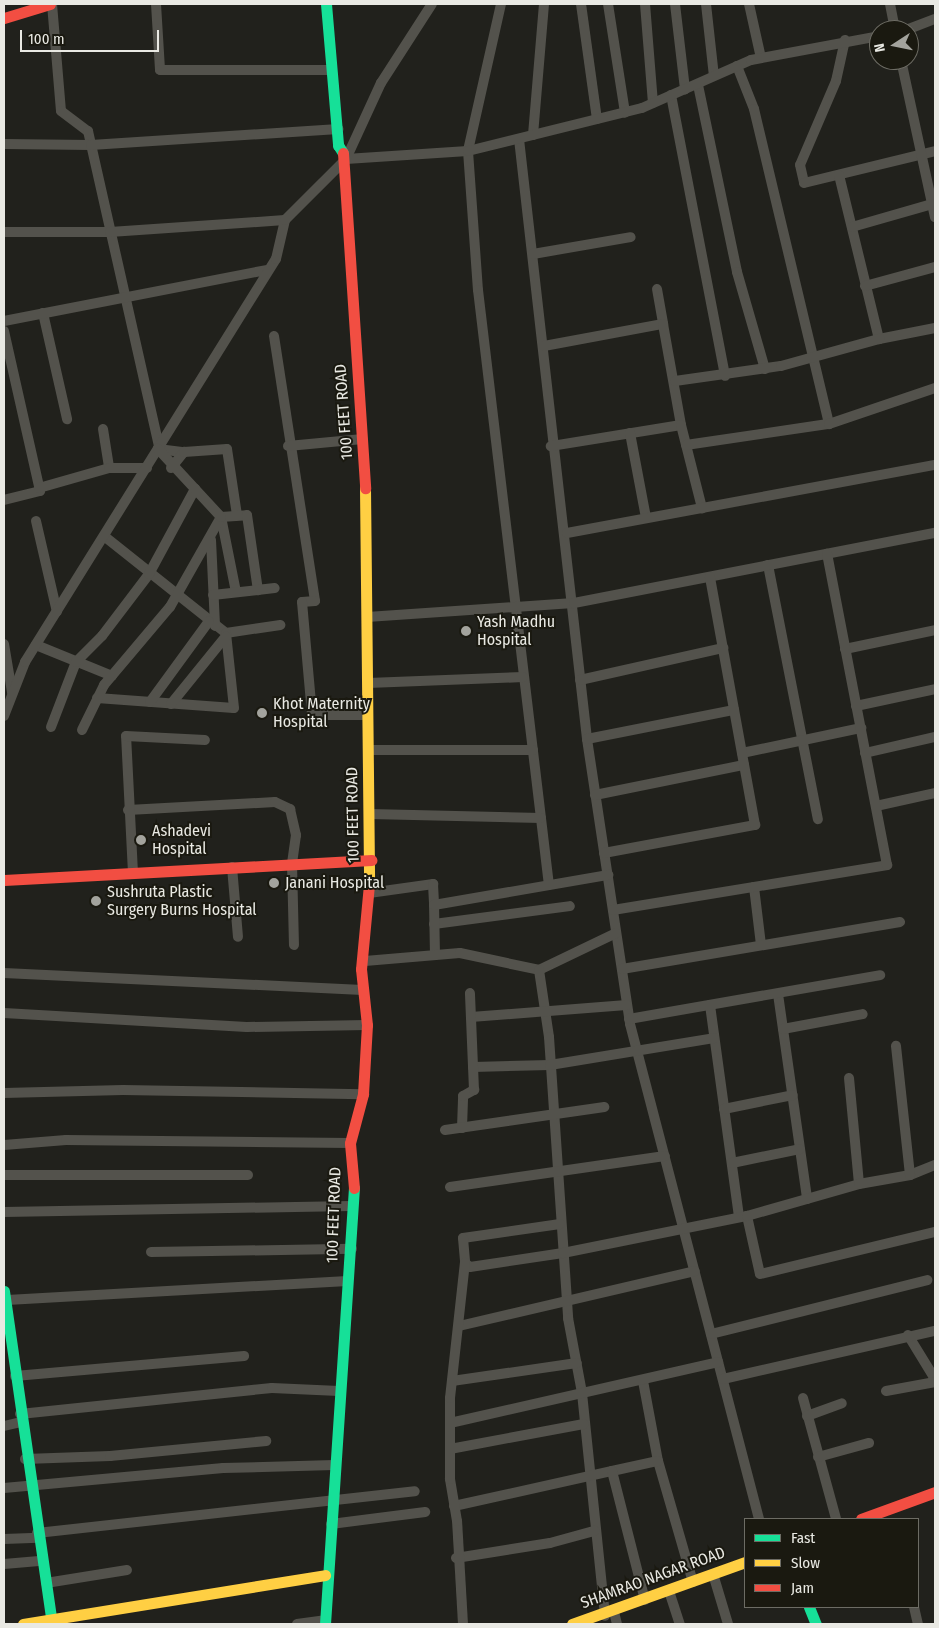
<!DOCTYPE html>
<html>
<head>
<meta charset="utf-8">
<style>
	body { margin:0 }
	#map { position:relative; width:939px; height:1628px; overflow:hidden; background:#21211c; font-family:"Fira Sans Condensed",sans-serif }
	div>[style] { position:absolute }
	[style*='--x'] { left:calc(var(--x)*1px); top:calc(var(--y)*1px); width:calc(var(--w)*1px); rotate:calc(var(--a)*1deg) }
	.street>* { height:10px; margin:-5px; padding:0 5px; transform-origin:5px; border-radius:5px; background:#53524c }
	.fast>* { height:11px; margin:-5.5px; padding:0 5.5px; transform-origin:5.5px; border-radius:5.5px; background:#16e098 }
	.slow>* { height:11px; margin:-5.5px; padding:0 5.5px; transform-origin:5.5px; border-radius:5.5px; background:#ffcf43 }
	.jam>* { height:11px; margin:-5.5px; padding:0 5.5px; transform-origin:5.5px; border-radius:5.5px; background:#f24e42 }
	.dots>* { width:14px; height:14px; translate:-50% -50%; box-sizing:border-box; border:2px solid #1a1910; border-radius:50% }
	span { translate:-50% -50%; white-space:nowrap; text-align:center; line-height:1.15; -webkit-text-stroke:4px #1a1910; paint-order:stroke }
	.street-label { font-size:16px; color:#e9e9e3 }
	.poi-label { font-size:16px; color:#e9e9e3 }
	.left { translate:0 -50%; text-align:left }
	.frame { position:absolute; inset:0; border:5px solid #e9e9e3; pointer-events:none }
	.legend { position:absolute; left:744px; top:1518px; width:175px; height:90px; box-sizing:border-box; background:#1a1910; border:1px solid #6d6c64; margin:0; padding:6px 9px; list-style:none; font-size:15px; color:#e9e9e3 }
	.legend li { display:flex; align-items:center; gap:10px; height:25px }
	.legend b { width:25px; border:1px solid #6d6c64 }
	.north { position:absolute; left:869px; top:20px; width:50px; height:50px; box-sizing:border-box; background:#1a1910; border:1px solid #6d6c64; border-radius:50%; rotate:259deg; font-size:14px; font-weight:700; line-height:20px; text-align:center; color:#e9e9e3 }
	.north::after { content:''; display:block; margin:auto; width:18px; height:22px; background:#a3a39d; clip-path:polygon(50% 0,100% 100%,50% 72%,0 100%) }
	.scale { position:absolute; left:20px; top:30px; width:139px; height:22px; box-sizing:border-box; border:2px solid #e9e9e3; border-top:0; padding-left:6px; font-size:15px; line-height:18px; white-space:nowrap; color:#e9e9e3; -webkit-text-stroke:4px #1a1910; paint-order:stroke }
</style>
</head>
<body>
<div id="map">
	<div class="street">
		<i style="--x:52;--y:4;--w:107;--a:85.2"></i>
		<i style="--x:61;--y:111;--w:34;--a:37"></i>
		<i style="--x:88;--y:131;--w:324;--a:77.3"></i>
		<i style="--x:156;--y:4;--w:66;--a:86.5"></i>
		<i style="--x:160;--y:70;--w:172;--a:0"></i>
		<i style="--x:501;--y:4;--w:151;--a:102.7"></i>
		<i style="--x:468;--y:151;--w:139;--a:85.9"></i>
		<i style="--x:478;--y:290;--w:599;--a:83.2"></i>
		<i style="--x:581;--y:4;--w:116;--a:82.1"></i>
		<i style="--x:608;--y:4;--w:110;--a:81.1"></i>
		<i style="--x:645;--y:4;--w:99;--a:85.4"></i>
		<i style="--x:675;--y:4;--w:86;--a:83.3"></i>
		<i style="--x:706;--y:4;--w:72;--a:83.7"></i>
		<i style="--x:749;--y:4;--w:55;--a:77.5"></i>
		<i style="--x:890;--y:4;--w:26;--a:79"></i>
		<i style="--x:906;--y:30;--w:31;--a:-21"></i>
		<i style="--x:845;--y:40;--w:42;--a:102.4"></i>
		<i style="--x:836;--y:81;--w:91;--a:113.2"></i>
		<i style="--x:800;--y:165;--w:18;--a:77"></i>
		<i style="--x:804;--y:183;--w:135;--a:-13.7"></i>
		<i style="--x:901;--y:60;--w:161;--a:77.8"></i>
		<i style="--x:737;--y:66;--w:46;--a:68.4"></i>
		<i style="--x:754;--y:109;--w:324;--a:76.6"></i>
		<i style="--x:698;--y:85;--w:191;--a:78.2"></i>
		<i style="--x:737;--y:272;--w:101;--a:73.9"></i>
		<i style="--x:671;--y:95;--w:286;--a:79.1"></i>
		<i style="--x:533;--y:135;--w:131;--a:-85.2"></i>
		<i style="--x:519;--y:139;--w:604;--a:83.53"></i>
		<i style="--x:587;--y:739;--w:288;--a:81.4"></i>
		<i style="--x:630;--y:1024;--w:512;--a:75.39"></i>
		<i style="--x:4;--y:144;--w:87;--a:0.7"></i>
		<i style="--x:91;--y:145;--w:248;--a:-3.7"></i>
		<i style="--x:346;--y:159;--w:122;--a:-3.8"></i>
		<i style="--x:468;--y:151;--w:179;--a:-13.9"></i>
		<i style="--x:642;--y:108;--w:119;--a:-23.8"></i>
		<i style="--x:751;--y:60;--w:130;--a:-10.6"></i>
		<i style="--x:839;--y:175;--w:169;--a:76.3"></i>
		<i style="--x:879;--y:339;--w:57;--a:-11.1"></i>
		<i style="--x:852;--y:227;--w:83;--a:-16"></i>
		<i style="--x:4;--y:232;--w:106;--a:0"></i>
		<i style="--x:110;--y:232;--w:175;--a:-3.9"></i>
		<i style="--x:533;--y:254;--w:99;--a:-9.8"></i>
		<i style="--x:865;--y:286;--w:73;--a:-15.2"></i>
		<i style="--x:657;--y:289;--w:36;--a:80"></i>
		<i style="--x:43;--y:313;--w:109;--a:77.2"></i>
		<i style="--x:4;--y:321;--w:267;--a:-11"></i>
		<i style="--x:4;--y:331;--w:164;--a:77.3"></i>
		<i style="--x:40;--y:491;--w:37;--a:166"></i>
		<i style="--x:274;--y:336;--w:268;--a:81.2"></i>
		<i style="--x:315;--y:601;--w:13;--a:176"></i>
		<i style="--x:302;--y:602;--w:113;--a:84.9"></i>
		<i style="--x:312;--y:715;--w:56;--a:0"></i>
		<i style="--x:544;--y:346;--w:121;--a:-10.5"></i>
		<i style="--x:663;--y:324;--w:103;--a:79.9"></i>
		<i style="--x:681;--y:425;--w:132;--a:170.8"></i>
		<i style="--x:675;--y:381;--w:107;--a:-8.1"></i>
		<i style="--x:781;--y:366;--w:102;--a:-15.4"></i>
		<i style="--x:681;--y:425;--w:86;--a:75.8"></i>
		<i style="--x:103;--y:429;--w:39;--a:81"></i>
		<i style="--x:630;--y:433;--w:86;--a:79.3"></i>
		<i style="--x:686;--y:445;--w:145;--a:-8.4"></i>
		<i style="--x:829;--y:424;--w:112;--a:-18.8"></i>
		<i style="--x:288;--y:446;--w:75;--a:-5.3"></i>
		<i style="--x:158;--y:449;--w:26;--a:7"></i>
		<i style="--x:171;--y:468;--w:21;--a:-51"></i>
		<i style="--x:184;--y:452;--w:43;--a:-4"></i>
		<i style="--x:227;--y:449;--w:67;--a:81.4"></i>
		<i style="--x:39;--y:488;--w:73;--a:-15.9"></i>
		<i style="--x:109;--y:468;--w:38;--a:0"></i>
		<i style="--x:36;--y:521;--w:93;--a:77"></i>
		<i style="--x:567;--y:533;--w:374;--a:-10.5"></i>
		<i style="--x:104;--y:536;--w:156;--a:38.5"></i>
		<i style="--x:226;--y:633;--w:55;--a:-8.4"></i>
		<i style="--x:211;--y:540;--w:86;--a:87.3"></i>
		<i style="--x:768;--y:565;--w:259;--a:78.9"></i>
		<i style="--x:236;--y:592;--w:76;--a:-101.3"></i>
		<i style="--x:221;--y:517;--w:26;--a:-4"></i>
		<i style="--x:247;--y:515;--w:76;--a:81.7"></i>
		<i style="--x:213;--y:595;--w:62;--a:-6.4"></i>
		<i style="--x:367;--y:617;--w:207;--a:-3.9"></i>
		<i style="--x:574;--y:603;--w:368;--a:-11"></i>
		<i style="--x:4;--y:644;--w:49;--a:80.5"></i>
		<i style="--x:36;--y:645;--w:82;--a:22.2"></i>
		<i style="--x:845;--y:649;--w:92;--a:-11.9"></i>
		<i style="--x:580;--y:680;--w:147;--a:-12.6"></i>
		<i style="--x:368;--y:683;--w:155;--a:-2.2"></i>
		<i style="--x:97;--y:698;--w:137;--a:4.2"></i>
		<i style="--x:234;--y:708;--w:75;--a:-96.1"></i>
		<i style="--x:150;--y:702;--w:100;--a:-53.9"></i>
		<i style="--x:171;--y:704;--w:87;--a:-51"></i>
		<i style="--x:856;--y:706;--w:81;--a:-12.1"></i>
		<i style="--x:4;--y:716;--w:58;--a:-68.7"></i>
		<i style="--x:25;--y:662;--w:475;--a:-58.1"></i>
		<i style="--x:276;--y:259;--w:40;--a:-77"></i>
		<i style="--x:285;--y:220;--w:86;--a:-45"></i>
		<i style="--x:346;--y:159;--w:84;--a:-65.3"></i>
		<i style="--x:381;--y:83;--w:94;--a:-57.2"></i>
		<i style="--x:51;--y:727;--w:70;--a:-69"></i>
		<i style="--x:76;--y:662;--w:37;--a:-45"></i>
		<i style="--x:102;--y:636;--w:78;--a:-52.8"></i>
		<i style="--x:149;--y:574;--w:97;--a:-61.6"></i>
		<i style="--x:82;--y:730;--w:50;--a:-63.9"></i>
		<i style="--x:104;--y:685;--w:102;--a:-49.8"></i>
		<i style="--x:170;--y:607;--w:103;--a:-60.5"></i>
		<i style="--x:221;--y:517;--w:93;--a:-132.8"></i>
		<i style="--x:587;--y:739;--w:150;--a:-11.2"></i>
		<i style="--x:369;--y:750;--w:164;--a:0"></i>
		<i style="--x:742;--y:753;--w:122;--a:-11.9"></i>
		<i style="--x:865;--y:753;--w:72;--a:-12.9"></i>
		<i style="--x:595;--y:795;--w:152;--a:-11.4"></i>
		<i style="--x:876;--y:806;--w:60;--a:-12.4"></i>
		<i style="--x:128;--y:810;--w:147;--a:-3.1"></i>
		<i style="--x:275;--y:802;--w:17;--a:25"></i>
		<i style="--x:290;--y:809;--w:27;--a:77"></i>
		<i style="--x:296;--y:835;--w:29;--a:98"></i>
		<i style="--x:292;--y:864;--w:81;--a:88.6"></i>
		<i style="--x:370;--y:814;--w:171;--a:1.3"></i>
		<i style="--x:604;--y:853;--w:154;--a:-10.5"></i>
		<i style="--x:755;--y:825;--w:252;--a:-100.3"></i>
		<i style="--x:232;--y:867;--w:70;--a:85.1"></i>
		<i style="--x:133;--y:873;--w:137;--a:-92.9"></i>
		<i style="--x:126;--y:736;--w:79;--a:2.9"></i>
		<i style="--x:754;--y:887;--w:58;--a:83.1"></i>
		<i style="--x:369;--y:893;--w:65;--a:-8"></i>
		<i style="--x:433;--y:884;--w:21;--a:87"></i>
		<i style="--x:613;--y:910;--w:278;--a:-9.3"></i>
		<i style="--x:887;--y:865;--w:317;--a:-100.9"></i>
		<i style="--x:434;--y:924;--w:137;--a:-7.5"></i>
		<i style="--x:435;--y:955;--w:50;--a:-91.1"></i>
		<i style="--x:434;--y:905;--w:177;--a:-9.8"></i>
		<i style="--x:365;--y:961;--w:95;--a:-4.8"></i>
		<i style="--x:460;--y:953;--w:81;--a:12.1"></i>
		<i style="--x:539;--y:970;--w:85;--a:-25.7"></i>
		<i style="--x:622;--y:969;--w:282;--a:-9.6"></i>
		<i style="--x:539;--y:970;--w:68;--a:81.5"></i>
		<i style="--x:549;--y:1037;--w:282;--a:86.1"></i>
		<i style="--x:568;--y:1318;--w:76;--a:79.4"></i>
		<i style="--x:582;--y:1393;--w:224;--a:84.1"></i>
		<i style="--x:4;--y:973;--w:359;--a:2.7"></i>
		<i style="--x:778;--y:994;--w:207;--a:81.9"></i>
		<i style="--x:710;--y:1005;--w:214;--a:82.2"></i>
		<i style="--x:4;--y:1013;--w:243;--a:3.3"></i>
		<i style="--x:247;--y:1027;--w:120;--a:-1"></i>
		<i style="--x:471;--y:1017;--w:156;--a:-4.4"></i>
		<i style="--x:629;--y:1019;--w:255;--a:-9.9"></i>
		<i style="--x:783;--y:1029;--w:81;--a:-10.6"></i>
		<i style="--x:473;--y:1067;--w:77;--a:-1.5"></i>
		<i style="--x:550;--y:1065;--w:166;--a:-9.3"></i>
		<i style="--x:849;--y:1078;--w:106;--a:84.6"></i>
		<i style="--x:4;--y:1093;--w:119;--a:-1.4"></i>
		<i style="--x:123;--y:1090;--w:240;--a:1"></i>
		<i style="--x:724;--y:1109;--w:70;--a:-11.5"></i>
		<i style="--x:462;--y:1128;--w:32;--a:-88"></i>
		<i style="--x:463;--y:1096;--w:13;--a:-29"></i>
		<i style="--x:474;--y:1090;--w:97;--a:-92.4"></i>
		<i style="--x:445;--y:1130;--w:161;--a:-8.2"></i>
		<i style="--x:4;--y:1145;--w:62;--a:-4.6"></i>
		<i style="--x:66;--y:1140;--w:284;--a:0.6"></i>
		<i style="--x:732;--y:1163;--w:69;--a:-11.6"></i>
		<i style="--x:4;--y:1175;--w:244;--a:0"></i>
		<i style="--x:910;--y:1175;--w:27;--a:-22"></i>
		<i style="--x:450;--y:1187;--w:217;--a:-8.2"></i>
		<i style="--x:4;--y:1212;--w:347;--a:-1"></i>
		<i style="--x:747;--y:1216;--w:59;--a:77.4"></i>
		<i style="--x:760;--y:1274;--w:180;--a:-13.5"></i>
		<i style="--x:560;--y:1224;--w:98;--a:171.8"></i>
		<i style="--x:463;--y:1238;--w:25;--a:85"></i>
		<i style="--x:465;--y:1263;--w:6;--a:39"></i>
		<i style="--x:470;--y:1267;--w:94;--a:-8.6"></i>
		<i style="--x:563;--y:1253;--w:188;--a:-11.4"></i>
		<i style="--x:747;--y:1216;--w:116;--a:-15.9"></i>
		<i style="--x:859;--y:1184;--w:52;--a:-10"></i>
		<i style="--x:910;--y:1175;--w:130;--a:-96.2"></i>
		<i style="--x:151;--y:1252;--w:201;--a:-0.9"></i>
		<i style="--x:7;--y:1300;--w:341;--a:-3.2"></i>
		<i style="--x:459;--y:1326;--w:242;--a:-13.1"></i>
		<i style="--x:711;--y:1334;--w:223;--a:-14"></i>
		<i style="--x:908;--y:1335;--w:52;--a:58.5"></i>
		<i style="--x:15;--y:1376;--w:230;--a:-5"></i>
		<i style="--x:723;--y:1379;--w:217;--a:-12.8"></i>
		<i style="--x:452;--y:1381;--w:126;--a:-8.2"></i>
		<i style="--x:643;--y:1381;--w:81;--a:79.4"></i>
		<i style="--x:658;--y:1461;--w:126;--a:73.9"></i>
		<i style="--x:886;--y:1391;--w:50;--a:-10.4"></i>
		<i style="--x:803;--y:1398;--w:125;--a:74.7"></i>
		<i style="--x:20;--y:1414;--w:253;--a:-5.9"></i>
		<i style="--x:272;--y:1388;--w:67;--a:2.6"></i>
		<i style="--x:807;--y:1416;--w:37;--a:-20"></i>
		<i style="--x:450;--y:1423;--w:275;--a:-12.8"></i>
		<i style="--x:4;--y:1426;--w:17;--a:-13"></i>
		<i style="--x:450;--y:1449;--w:136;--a:-10.6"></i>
		<i style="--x:818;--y:1457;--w:53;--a:-15.4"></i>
		<i style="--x:25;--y:1459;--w:85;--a:-2"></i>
		<i style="--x:110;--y:1456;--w:157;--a:-5.5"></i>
		<i style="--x:612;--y:1471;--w:47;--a:-12.3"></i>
		<i style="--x:4;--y:1488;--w:220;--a:-5.2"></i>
		<i style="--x:223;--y:1468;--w:111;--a:-1.5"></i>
		<i style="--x:454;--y:1506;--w:162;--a:-12.5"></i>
		<i style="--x:612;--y:1471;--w:133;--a:75.7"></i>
		<i style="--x:331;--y:1524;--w:95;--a:-7.3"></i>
		<i style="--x:37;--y:1533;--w:380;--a:-6.3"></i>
		<i style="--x:4;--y:1539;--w:34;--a:-2"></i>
		<i style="--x:456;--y:1558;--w:95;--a:-9.1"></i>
		<i style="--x:550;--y:1543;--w:46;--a:-15.3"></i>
		<i style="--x:4;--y:1564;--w:38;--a:-5"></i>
		<i style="--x:713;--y:1574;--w:52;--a:73.3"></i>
		<i style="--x:46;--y:1583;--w:82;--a:-9.1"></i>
		<i style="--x:669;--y:1591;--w:35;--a:72"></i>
		<i style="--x:914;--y:1607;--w:17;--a:77"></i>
		<i style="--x:614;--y:1612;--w:12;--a:76"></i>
		<i style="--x:297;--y:1624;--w:28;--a:-8"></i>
		<i style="--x:463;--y:1624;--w:103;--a:-93.3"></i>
		<i style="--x:457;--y:1521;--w:43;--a:-99.5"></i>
		<i style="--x:450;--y:1479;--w:81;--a:-90"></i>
		<i style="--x:450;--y:1398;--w:136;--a:-83.7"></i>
	</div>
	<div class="fast">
		<i style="--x:326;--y:4;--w:142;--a:85.1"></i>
		<i style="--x:338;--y:145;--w:9;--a:58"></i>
		<i style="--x:4;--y:1291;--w:336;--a:81.8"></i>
		<i style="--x:809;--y:1607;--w:18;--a:68"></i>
		<i style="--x:325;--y:1624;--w:437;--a:-86.2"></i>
	</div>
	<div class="slow">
		<i style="--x:365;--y:488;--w:397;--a:89.4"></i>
		<i style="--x:23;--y:1624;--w:306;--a:-9.2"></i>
		<i style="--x:572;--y:1624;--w:184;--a:-19.7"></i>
	</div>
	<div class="jam">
		<i style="--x:4;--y:18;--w:48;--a:-16.9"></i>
		<i style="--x:343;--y:153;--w:336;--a:86.2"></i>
		<i style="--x:4;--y:880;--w:368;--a:-3.1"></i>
		<i style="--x:354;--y:1188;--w:45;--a:-95.1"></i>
		<i style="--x:350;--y:1143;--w:51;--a:-75.1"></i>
		<i style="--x:363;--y:1094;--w:69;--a:-86.7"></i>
		<i style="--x:367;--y:1025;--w:56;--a:-96.1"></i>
		<i style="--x:361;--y:969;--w:84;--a:-84.6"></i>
		<i style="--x:861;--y:1519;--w:79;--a:-20"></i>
	</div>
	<div class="dots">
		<i style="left:466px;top:631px;background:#a3a39d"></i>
		<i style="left:262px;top:713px;background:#a3a39d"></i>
		<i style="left:141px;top:840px;background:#a3a39d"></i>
		<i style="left:274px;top:883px;background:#a3a39d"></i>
		<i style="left:96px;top:901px;background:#a3a39d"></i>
	</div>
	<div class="street-label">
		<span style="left:344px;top:412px;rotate:-94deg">100 FEET ROAD</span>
		<span style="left:353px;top:815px;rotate:-91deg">100 FEET ROAD</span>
		<span style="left:334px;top:1215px;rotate:-88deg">100 FEET ROAD</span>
		<span style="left:653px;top:1578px;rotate:-20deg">SHAMRAO NAGAR ROAD</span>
	</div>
	<div class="poi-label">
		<span class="left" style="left:477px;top:631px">Yash Madhu<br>Hospital</span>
		<span class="left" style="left:273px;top:713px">Khot Maternity<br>Hospital</span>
		<span class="left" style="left:152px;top:840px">Ashadevi<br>Hospital</span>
		<span class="left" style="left:285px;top:883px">Janani Hospital</span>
		<span class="left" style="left:107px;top:901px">Sushruta Plastic<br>Surgery Burns Hospital</span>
	</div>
	<div class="frame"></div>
	<ul class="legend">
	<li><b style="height:6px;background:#16e098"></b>Fast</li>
	<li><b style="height:6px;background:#ffcf43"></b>Slow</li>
	<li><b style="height:6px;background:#f24e42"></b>Jam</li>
	</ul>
	<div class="north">N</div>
	<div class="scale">100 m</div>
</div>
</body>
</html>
